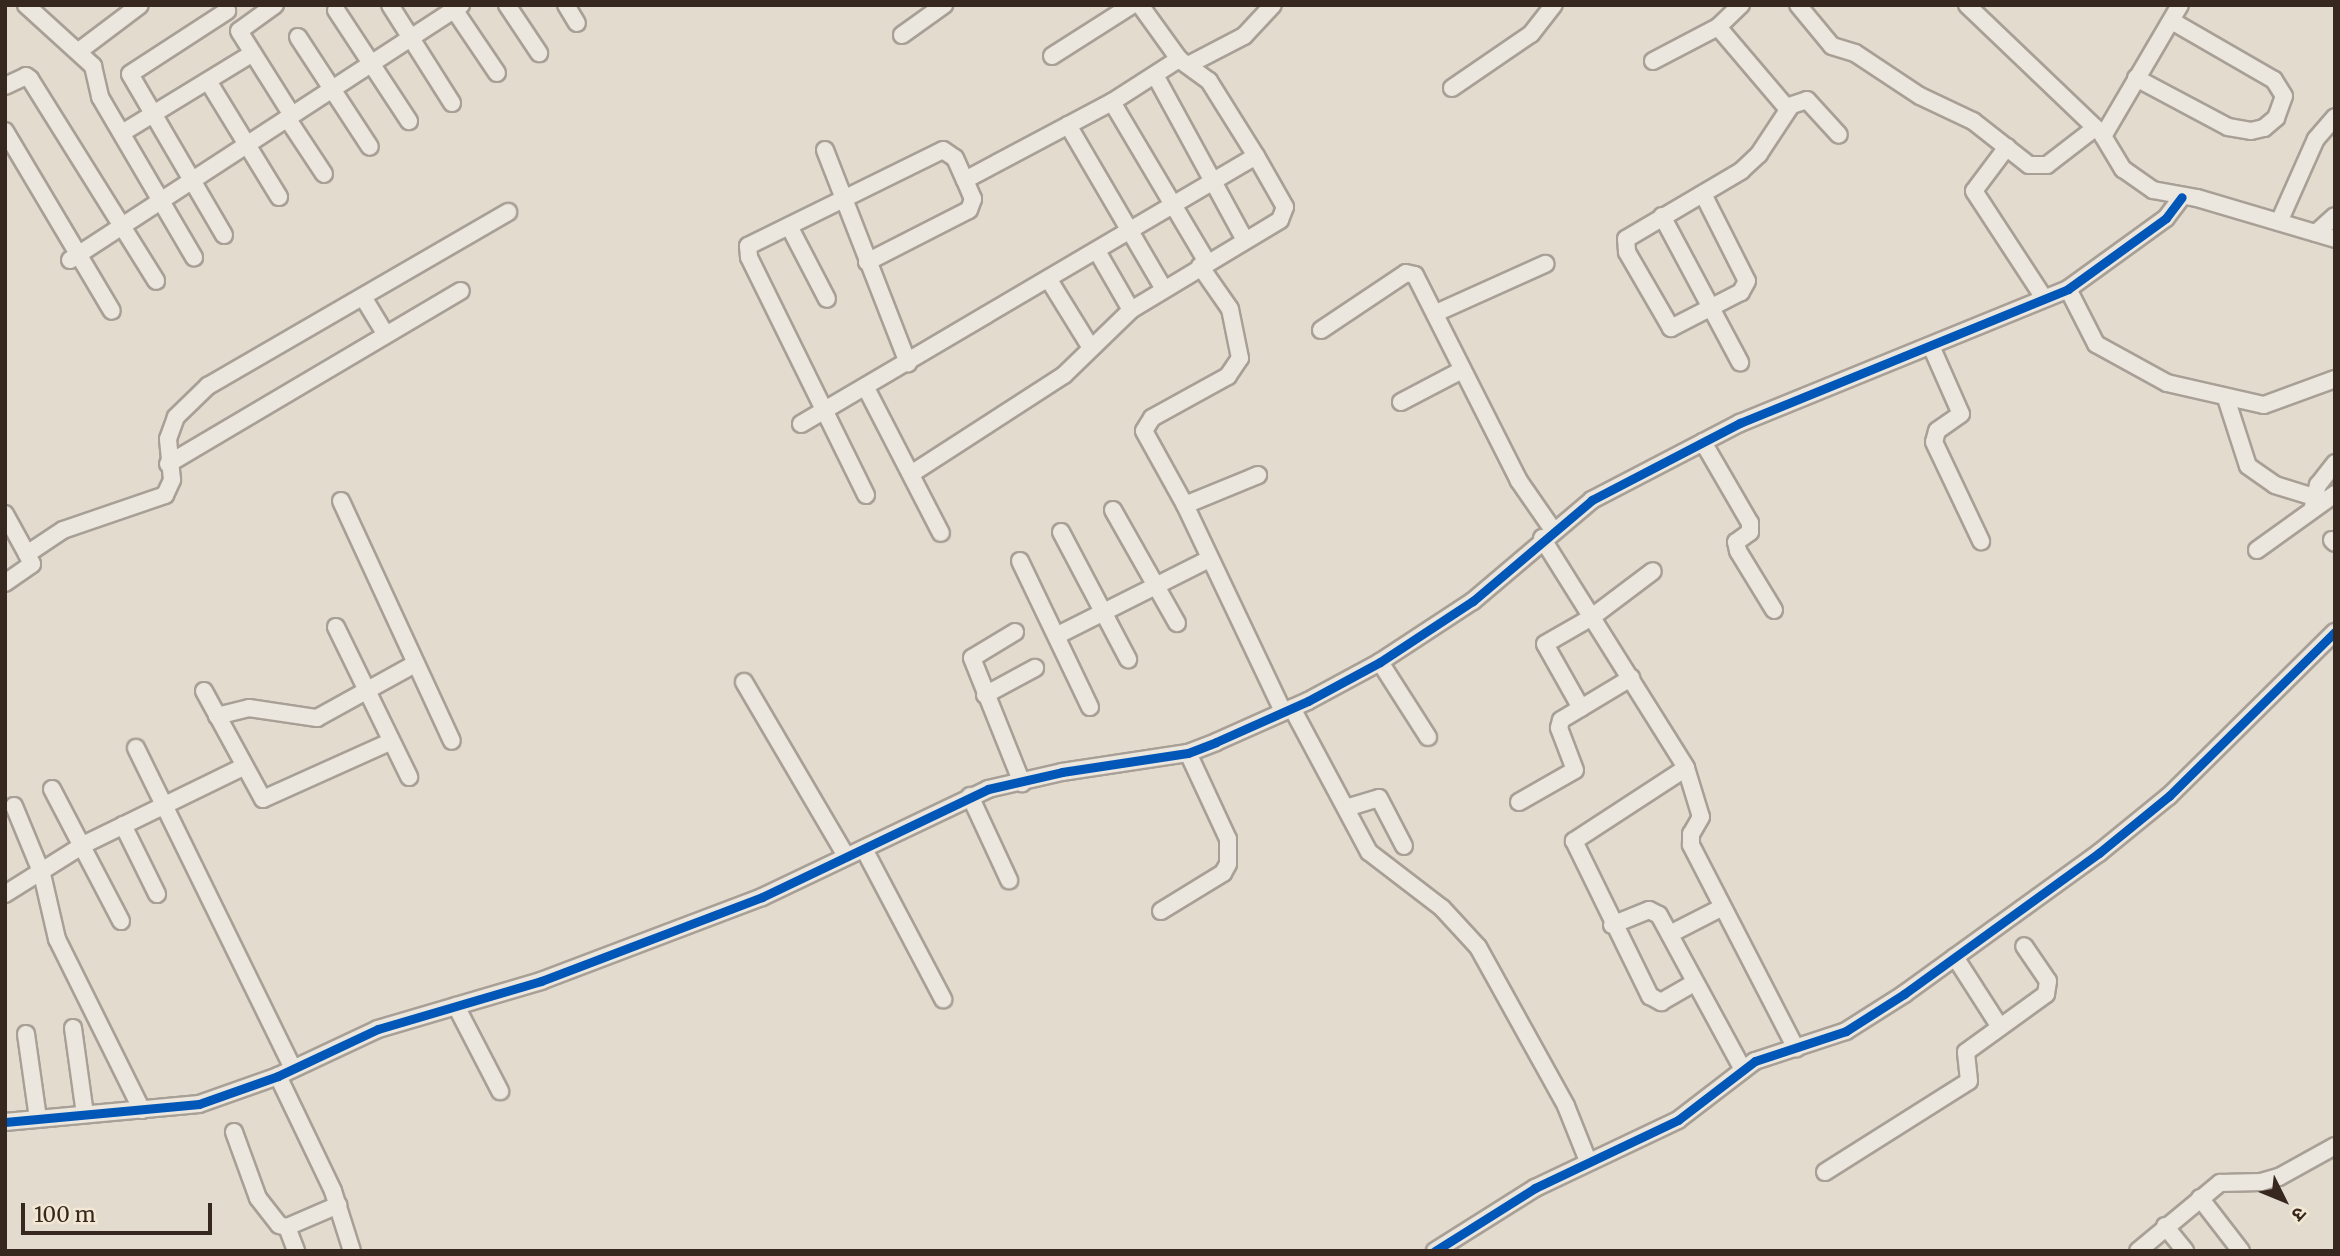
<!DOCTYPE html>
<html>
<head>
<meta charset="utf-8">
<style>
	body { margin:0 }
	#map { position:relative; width:2340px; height:1256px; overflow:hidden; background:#e3dbcd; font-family:Merriweather,"Noto Sans Devanagari",serif }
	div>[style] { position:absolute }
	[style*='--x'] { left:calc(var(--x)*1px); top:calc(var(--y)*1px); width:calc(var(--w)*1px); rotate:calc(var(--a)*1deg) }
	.roads { filter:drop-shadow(2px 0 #a8a096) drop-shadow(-2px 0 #a8a096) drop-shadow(0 2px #a8a096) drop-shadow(0 -2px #a8a096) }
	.minor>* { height:16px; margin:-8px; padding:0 8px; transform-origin:8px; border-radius:8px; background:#ebe6de }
	.cycleway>* { height:9px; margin:-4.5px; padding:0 4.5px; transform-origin:4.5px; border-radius:4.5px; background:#0057b8 }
	span { translate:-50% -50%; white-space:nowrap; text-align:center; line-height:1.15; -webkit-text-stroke:5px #f3e8d4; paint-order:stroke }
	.frame { position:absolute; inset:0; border:7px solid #36281f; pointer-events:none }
	.north { position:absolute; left:2249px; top:1165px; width:70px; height:70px; -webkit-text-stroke:5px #f3e8d4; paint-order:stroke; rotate:133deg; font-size:19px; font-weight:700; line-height:28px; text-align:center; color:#36281f }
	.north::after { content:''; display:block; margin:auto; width:24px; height:32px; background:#36281f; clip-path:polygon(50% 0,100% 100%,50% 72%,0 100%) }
	.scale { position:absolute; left:21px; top:1203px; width:191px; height:32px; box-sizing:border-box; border:4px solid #36281f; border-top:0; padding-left:9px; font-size:21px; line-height:24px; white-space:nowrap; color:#36281f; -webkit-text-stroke:5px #f3e8d4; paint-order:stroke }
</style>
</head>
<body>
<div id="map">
	<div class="roads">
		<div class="minor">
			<i style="--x:26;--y:5;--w:91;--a:42.3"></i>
			<i style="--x:93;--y:66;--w:32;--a:77"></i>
			<i style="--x:100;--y:97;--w:186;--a:59.6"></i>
			<i style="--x:275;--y:5;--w:44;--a:144.2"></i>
			<i style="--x:239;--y:31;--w:99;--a:57.8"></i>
			<i style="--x:390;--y:5;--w:116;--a:57.7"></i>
			<i style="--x:451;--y:5;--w:82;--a:55.9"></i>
			<i style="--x:507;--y:5;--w:58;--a:56.3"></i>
			<i style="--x:566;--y:5;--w:21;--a:59"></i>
			<i style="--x:1798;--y:5;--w:53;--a:50.3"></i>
			<i style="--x:1832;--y:46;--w:24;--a:17"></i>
			<i style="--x:1855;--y:53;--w:78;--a:33.5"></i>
			<i style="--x:1920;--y:96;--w:59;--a:25.3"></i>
			<i style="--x:1973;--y:121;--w:71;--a:38.2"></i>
			<i style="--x:2029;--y:165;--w:18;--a:0"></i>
			<i style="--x:2047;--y:165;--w:61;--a:-37.6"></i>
			<i style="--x:1967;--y:5;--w:187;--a:43.7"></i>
			<i style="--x:2180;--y:5;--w:152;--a:120.4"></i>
			<i style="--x:2103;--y:136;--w:39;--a:59"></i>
			<i style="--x:2123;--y:169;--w:37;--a:35"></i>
			<i style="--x:2153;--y:190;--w:45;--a:10.3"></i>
			<i style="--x:2197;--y:198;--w:144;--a:16.5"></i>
			<i style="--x:336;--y:10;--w:133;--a:56.7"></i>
			<i style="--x:1718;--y:27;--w:105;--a:49.6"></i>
			<i style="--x:1786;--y:107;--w:22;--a:-18"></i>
			<i style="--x:1807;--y:100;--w:47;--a:47.6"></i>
			<i style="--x:902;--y:35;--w:52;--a:-35.5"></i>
			<i style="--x:298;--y:37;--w:131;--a:56.8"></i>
			<i style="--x:79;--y:51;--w:76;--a:-37"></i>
			<i style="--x:1052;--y:56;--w:95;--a:-32.5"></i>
			<i style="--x:1653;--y:61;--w:73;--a:-27.6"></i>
			<i style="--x:1718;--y:27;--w:32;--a:-44"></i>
			<i style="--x:1190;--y:64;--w:61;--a:-27.4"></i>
			<i style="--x:1244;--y:36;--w:42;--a:-46.9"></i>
			<i style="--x:1155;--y:75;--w:188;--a:61.4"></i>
			<i style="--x:2136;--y:78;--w:104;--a:28"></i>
			<i style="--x:2228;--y:127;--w:23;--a:10"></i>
			<i style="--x:2251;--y:131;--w:13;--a:-13"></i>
			<i style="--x:2264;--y:128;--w:16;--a:-40"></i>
			<i style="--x:2276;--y:118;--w:23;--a:-70"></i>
			<i style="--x:2284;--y:96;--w:19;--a:-122"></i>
			<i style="--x:2274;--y:80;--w:118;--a:-150"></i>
			<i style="--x:208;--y:81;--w:136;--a:58.5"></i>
			<i style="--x:5;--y:86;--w:23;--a:-25"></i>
			<i style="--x:26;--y:76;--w:5;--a:37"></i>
			<i style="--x:30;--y:79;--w:238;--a:58"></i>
			<i style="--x:1452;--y:88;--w:96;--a:-34.4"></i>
			<i style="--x:1531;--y:34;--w:37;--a:-52"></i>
			<i style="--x:1112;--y:102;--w:186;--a:59.3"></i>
			<i style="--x:287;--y:118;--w:67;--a:56.5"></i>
			<i style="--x:1068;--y:125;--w:190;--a:59.7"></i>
			<i style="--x:5;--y:131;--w:209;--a:59.3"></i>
			<i style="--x:122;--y:133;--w:153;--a:-31.4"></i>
			<i style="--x:2007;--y:147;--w:55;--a:126.9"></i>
			<i style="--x:1974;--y:191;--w:128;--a:56.8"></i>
			<i style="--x:825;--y:150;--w:229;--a:68.7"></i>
			<i style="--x:1703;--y:194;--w:97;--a:63.2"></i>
			<i style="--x:1747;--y:281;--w:13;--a:119"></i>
			<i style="--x:1741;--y:292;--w:79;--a:152.8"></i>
			<i style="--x:1671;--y:328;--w:88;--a:-120.1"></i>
			<i style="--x:1627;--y:252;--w:13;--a:-94"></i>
			<i style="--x:1626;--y:239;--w:134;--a:-30.6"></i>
			<i style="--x:1741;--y:171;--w:25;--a:-43"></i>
			<i style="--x:1759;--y:154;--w:56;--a:-56.6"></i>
			<i style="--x:1662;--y:216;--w:166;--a:61.9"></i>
			<i style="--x:2279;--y:222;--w:91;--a:-66"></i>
			<i style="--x:2316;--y:139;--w:29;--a:-49"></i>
			<i style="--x:789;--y:226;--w:82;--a:62.5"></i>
			<i style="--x:2316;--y:233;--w:25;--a:-42"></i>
			<i style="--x:224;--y:235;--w:186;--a:-120.3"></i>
			<i style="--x:130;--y:74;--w:116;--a:-33"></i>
			<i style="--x:1097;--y:251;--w:68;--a:60"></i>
			<i style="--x:70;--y:260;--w:467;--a:-33.1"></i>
			<i style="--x:867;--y:262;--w:114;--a:-27"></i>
			<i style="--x:969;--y:210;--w:12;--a:-70"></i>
			<i style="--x:973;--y:199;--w:21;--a:-113"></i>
			<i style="--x:1200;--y:266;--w:52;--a:55.1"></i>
			<i style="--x:1230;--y:309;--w:50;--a:78.5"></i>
			<i style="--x:1240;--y:358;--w:22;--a:124"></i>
			<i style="--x:1228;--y:376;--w:87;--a:151.1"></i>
			<i style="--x:1152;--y:418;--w:15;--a:122"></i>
			<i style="--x:1144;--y:431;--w:85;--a:61"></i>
			<i style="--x:1185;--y:505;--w:228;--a:64.6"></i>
			<i style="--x:1049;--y:280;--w:80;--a:58.3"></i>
			<i style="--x:2068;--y:289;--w:62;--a:63"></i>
			<i style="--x:2096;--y:344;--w:81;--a:28.8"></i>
			<i style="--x:2167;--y:383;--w:99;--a:12.8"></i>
			<i style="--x:2264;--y:405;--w:76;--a:-20.1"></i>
			<i style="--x:363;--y:297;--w:44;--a:58.8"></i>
			<i style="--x:1436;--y:313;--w:120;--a:-24.2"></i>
			<i style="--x:1321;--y:330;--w:102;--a:-33.8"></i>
			<i style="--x:1406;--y:273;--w:9;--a:13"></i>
			<i style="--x:1415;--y:275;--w:231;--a:63.2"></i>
			<i style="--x:1519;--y:481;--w:60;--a:55.2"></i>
			<i style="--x:1931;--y:346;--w:74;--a:66.2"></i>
			<i style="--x:1961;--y:414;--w:29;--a:145"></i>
			<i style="--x:1937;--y:431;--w:11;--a:105"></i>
			<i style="--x:1934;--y:442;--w:110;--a:64.6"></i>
			<i style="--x:866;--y:388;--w:163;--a:62.7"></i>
			<i style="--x:2226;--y:398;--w:71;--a:72.1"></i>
			<i style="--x:2248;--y:466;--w:33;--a:35"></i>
			<i style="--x:2275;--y:485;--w:41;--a:17.1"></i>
			<i style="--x:1401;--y:402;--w:67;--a:-27.7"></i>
			<i style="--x:801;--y:424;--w:528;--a:-30.5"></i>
			<i style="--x:1256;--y:156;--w:89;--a:-122.1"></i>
			<i style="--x:1209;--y:81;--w:37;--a:-144"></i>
			<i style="--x:1179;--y:59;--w:67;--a:-125.8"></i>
			<i style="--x:1703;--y:442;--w:94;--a:59.9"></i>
			<i style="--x:1750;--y:523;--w:9;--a:90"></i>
			<i style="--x:1750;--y:532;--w:17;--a:144"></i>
			<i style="--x:1736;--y:542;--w:9;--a:77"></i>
			<i style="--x:1738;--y:551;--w:69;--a:58.6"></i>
			<i style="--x:168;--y:464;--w:340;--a:-30.6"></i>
			<i style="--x:911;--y:474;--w:182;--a:-32.9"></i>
			<i style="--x:1064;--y:375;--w:93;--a:-44.1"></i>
			<i style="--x:1131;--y:310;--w:174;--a:-31.1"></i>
			<i style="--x:1280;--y:220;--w:14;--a:-69"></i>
			<i style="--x:1285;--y:207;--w:59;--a:-119.6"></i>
			<i style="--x:866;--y:495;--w:265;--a:-116.2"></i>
			<i style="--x:749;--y:257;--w:11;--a:-95"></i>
			<i style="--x:748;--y:246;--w:217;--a:-26.2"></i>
			<i style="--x:943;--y:150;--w:14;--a:34"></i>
			<i style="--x:955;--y:158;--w:24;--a:66"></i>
			<i style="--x:965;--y:180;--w:166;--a:-28"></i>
			<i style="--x:1112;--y:102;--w:80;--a:-32.7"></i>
			<i style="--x:341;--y:501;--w:264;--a:65.2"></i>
			<i style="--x:1185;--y:505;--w:79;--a:-22.3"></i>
			<i style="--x:2313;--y:506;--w:22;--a:-77"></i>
			<i style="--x:2318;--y:485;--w:28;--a:-52"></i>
			<i style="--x:1113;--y:510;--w:130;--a:60.5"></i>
			<i style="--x:5;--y:514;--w:46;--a:61.2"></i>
			<i style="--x:1061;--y:532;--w:144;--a:62.2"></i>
			<i style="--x:1542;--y:538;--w:271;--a:57.9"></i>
			<i style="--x:1686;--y:768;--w:51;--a:73"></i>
			<i style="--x:1701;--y:817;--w:20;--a:120"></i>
			<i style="--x:1691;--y:834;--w:11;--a:90"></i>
			<i style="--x:1691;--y:845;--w:229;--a:62.7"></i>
			<i style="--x:2332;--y:540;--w:4;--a:45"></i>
			<i style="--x:2257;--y:550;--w:96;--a:-35.7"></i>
			<i style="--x:1020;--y:561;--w:162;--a:64.4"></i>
			<i style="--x:5;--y:583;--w:33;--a:-35"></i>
			<i style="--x:32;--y:564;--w:11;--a:-117"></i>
			<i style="--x:27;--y:554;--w:43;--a:-33.7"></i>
			<i style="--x:63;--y:530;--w:108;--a:-18.9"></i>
			<i style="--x:165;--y:495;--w:17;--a:-65"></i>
			<i style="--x:172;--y:480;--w:41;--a:-95.6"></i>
			<i style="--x:168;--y:439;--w:23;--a:-70"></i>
			<i style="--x:176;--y:417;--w:45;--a:-44.1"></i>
			<i style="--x:208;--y:386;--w:347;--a:-30.1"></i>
			<i style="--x:336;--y:627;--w:167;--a:64"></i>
			<i style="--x:1015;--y:632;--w:50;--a:148.8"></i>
			<i style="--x:972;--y:658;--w:135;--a:68.2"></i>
			<i style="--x:1058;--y:635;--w:169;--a:-26.7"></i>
			<i style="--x:1380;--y:662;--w:89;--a:57.4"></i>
			<i style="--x:744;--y:682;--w:202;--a:59.6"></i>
			<i style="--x:204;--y:691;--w:123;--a:61.4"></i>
			<i style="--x:263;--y:799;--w:139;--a:-24.2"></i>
			<i style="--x:985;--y:695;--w:57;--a:-28.4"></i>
			<i style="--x:1292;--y:708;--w:163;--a:61.9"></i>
			<i style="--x:1369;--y:852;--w:92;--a:37.5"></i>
			<i style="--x:1442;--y:908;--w:53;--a:47.3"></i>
			<i style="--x:1478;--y:947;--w:182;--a:61"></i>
			<i style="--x:1566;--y:1106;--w:59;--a:68.2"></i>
			<i style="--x:1581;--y:708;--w:73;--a:-119.4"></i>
			<i style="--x:1545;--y:644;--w:54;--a:-29.9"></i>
			<i style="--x:1592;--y:617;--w:76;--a:-37"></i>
			<i style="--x:217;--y:716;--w:33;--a:-14"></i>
			<i style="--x:249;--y:708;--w:69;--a:8.4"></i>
			<i style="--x:317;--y:718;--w:112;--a:-28.9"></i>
			<i style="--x:136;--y:748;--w:357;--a:63.9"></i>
			<i style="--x:1686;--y:768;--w:134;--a:146.9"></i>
			<i style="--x:1574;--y:841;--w:173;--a:63.9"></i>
			<i style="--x:1650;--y:996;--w:13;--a:29"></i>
			<i style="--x:1661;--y:1002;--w:39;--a:-30"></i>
			<i style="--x:52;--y:789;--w:149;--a:62.4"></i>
			<i style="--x:970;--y:796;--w:93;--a:65.1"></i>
			<i style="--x:1519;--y:802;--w:64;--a:-29.7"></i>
			<i style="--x:1575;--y:770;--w:45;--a:-110.9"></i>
			<i style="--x:1559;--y:728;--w:8;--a:-76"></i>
			<i style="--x:1561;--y:720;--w:82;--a:-31"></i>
			<i style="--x:14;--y:806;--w:74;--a:67.6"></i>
			<i style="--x:42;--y:874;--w:67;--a:77"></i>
			<i style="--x:57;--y:939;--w:191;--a:63.6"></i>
			<i style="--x:1346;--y:808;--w:34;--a:-17"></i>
			<i style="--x:1379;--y:798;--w:54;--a:62.5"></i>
			<i style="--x:123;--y:825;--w:77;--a:63.8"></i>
			<i style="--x:864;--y:849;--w:170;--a:62.2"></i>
			<i style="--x:5;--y:894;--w:92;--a:-32.1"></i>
			<i style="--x:83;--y:845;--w:178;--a:-26"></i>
			<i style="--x:1161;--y:911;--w:73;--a:-31.5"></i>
			<i style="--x:1223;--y:873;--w:10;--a:-61"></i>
			<i style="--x:1228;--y:864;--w:25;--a:-90"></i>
			<i style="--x:1228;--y:839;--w:95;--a:-114.9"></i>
			<i style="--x:1612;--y:925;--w:40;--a:-22"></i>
			<i style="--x:1649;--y:910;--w:11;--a:27"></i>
			<i style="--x:1659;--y:915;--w:176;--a:61.5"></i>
			<i style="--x:1670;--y:934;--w:59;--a:-27"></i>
			<i style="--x:1955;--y:957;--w:83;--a:57.3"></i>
			<i style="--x:456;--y:1006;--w:96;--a:62.6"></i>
			<i style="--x:73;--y:1028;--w:87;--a:82.1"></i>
			<i style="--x:26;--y:1034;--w:85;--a:81.9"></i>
			<i style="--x:278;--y:1076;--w:127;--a:64.4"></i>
			<i style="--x:333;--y:1191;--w:63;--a:72.4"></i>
			<i style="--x:5;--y:1122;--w:195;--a:-5.3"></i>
			<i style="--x:199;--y:1104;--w:84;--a:-19.5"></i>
			<i style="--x:278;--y:1076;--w:110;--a:-25.2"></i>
			<i style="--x:378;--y:1029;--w:170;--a:-16.4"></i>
			<i style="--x:541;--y:981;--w:236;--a:-20.8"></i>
			<i style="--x:762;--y:897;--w:250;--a:-25.5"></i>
			<i style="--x:988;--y:789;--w:76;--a:-12.9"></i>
			<i style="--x:1062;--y:772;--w:127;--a:-8.6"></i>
			<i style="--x:1188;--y:753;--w:30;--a:-21"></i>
			<i style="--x:1216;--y:742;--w:101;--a:-24"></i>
			<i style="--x:1308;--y:701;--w:82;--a:-28.4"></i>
			<i style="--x:1380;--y:662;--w:111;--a:-33.3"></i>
			<i style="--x:1473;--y:601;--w:156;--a:-40.3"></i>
			<i style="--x:1592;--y:500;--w:167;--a:-27.5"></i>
			<i style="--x:1740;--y:423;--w:354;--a:-22.2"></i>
			<i style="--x:2068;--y:289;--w:121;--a:-35.9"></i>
			<i style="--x:2166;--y:218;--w:26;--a:-53"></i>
			<i style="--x:234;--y:1132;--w:70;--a:70"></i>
			<i style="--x:258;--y:1198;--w:34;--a:52"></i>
			<i style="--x:279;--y:1225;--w:8;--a:14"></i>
			<i style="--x:287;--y:1227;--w:56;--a:-23.3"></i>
			<i style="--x:1825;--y:1172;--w:170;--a:-32.3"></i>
			<i style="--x:1969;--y:1081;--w:29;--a:-96"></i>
			<i style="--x:1966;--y:1052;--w:99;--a:-35.9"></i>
			<i style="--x:2046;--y:994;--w:13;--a:-81"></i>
			<i style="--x:2048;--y:981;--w:42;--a:-124.4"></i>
			<i style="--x:2200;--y:1198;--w:67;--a:52.3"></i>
			<i style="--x:2165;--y:1226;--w:32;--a:51"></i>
			<i style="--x:287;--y:1227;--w:26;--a:69"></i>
			<i style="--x:1435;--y:1251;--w:118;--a:-32.2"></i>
			<i style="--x:1535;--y:1188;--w:158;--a:-25.4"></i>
			<i style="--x:1678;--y:1120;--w:97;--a:-37.5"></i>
			<i style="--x:1755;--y:1061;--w:96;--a:-18.2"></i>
			<i style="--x:1846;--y:1031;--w:69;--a:-32.5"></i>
			<i style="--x:1904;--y:994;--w:241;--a:-35.9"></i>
			<i style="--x:2099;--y:853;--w:90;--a:-39.2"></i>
			<i style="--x:2169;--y:796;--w:233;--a:-44.7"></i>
			<i style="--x:2138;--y:1251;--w:107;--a:-39.7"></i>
			<i style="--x:2220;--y:1183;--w:41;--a:-1.4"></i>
			<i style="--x:2261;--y:1182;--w:19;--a:-16"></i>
			<i style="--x:2279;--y:1177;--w:64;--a:-29"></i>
		</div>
	</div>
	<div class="cycleway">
		<i style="--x:5;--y:1122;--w:195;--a:-5.3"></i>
		<i style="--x:199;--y:1104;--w:84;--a:-19.5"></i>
		<i style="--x:278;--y:1076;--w:110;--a:-25.2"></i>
		<i style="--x:378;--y:1029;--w:170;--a:-16.4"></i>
		<i style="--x:541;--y:981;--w:236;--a:-20.8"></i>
		<i style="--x:762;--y:897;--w:250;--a:-25.5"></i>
		<i style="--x:988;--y:789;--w:76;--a:-12.9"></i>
		<i style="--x:1062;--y:772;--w:127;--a:-8.6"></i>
		<i style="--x:1188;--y:753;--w:30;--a:-21"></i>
		<i style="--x:1216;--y:742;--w:101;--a:-24"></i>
		<i style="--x:1308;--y:701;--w:82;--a:-28.4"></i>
		<i style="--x:1380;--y:662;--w:111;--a:-33.3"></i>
		<i style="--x:1473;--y:601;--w:156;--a:-40.3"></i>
		<i style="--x:1592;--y:500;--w:167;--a:-27.5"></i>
		<i style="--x:1740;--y:423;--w:354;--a:-22.2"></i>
		<i style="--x:2068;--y:289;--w:121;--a:-35.9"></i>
		<i style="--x:2166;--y:218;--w:26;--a:-53"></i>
		<i style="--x:1435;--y:1251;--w:118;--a:-32.2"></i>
		<i style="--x:1535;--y:1188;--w:158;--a:-25.4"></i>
		<i style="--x:1678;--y:1120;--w:97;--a:-37.5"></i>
		<i style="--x:1755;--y:1061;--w:96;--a:-18.2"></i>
		<i style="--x:1846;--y:1031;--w:69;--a:-32.5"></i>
		<i style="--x:1904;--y:994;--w:241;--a:-35.9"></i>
		<i style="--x:2099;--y:853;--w:90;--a:-39.2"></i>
		<i style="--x:2169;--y:796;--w:233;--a:-44.7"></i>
	</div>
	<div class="frame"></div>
	<div class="north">उ</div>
	<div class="scale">100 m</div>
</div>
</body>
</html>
